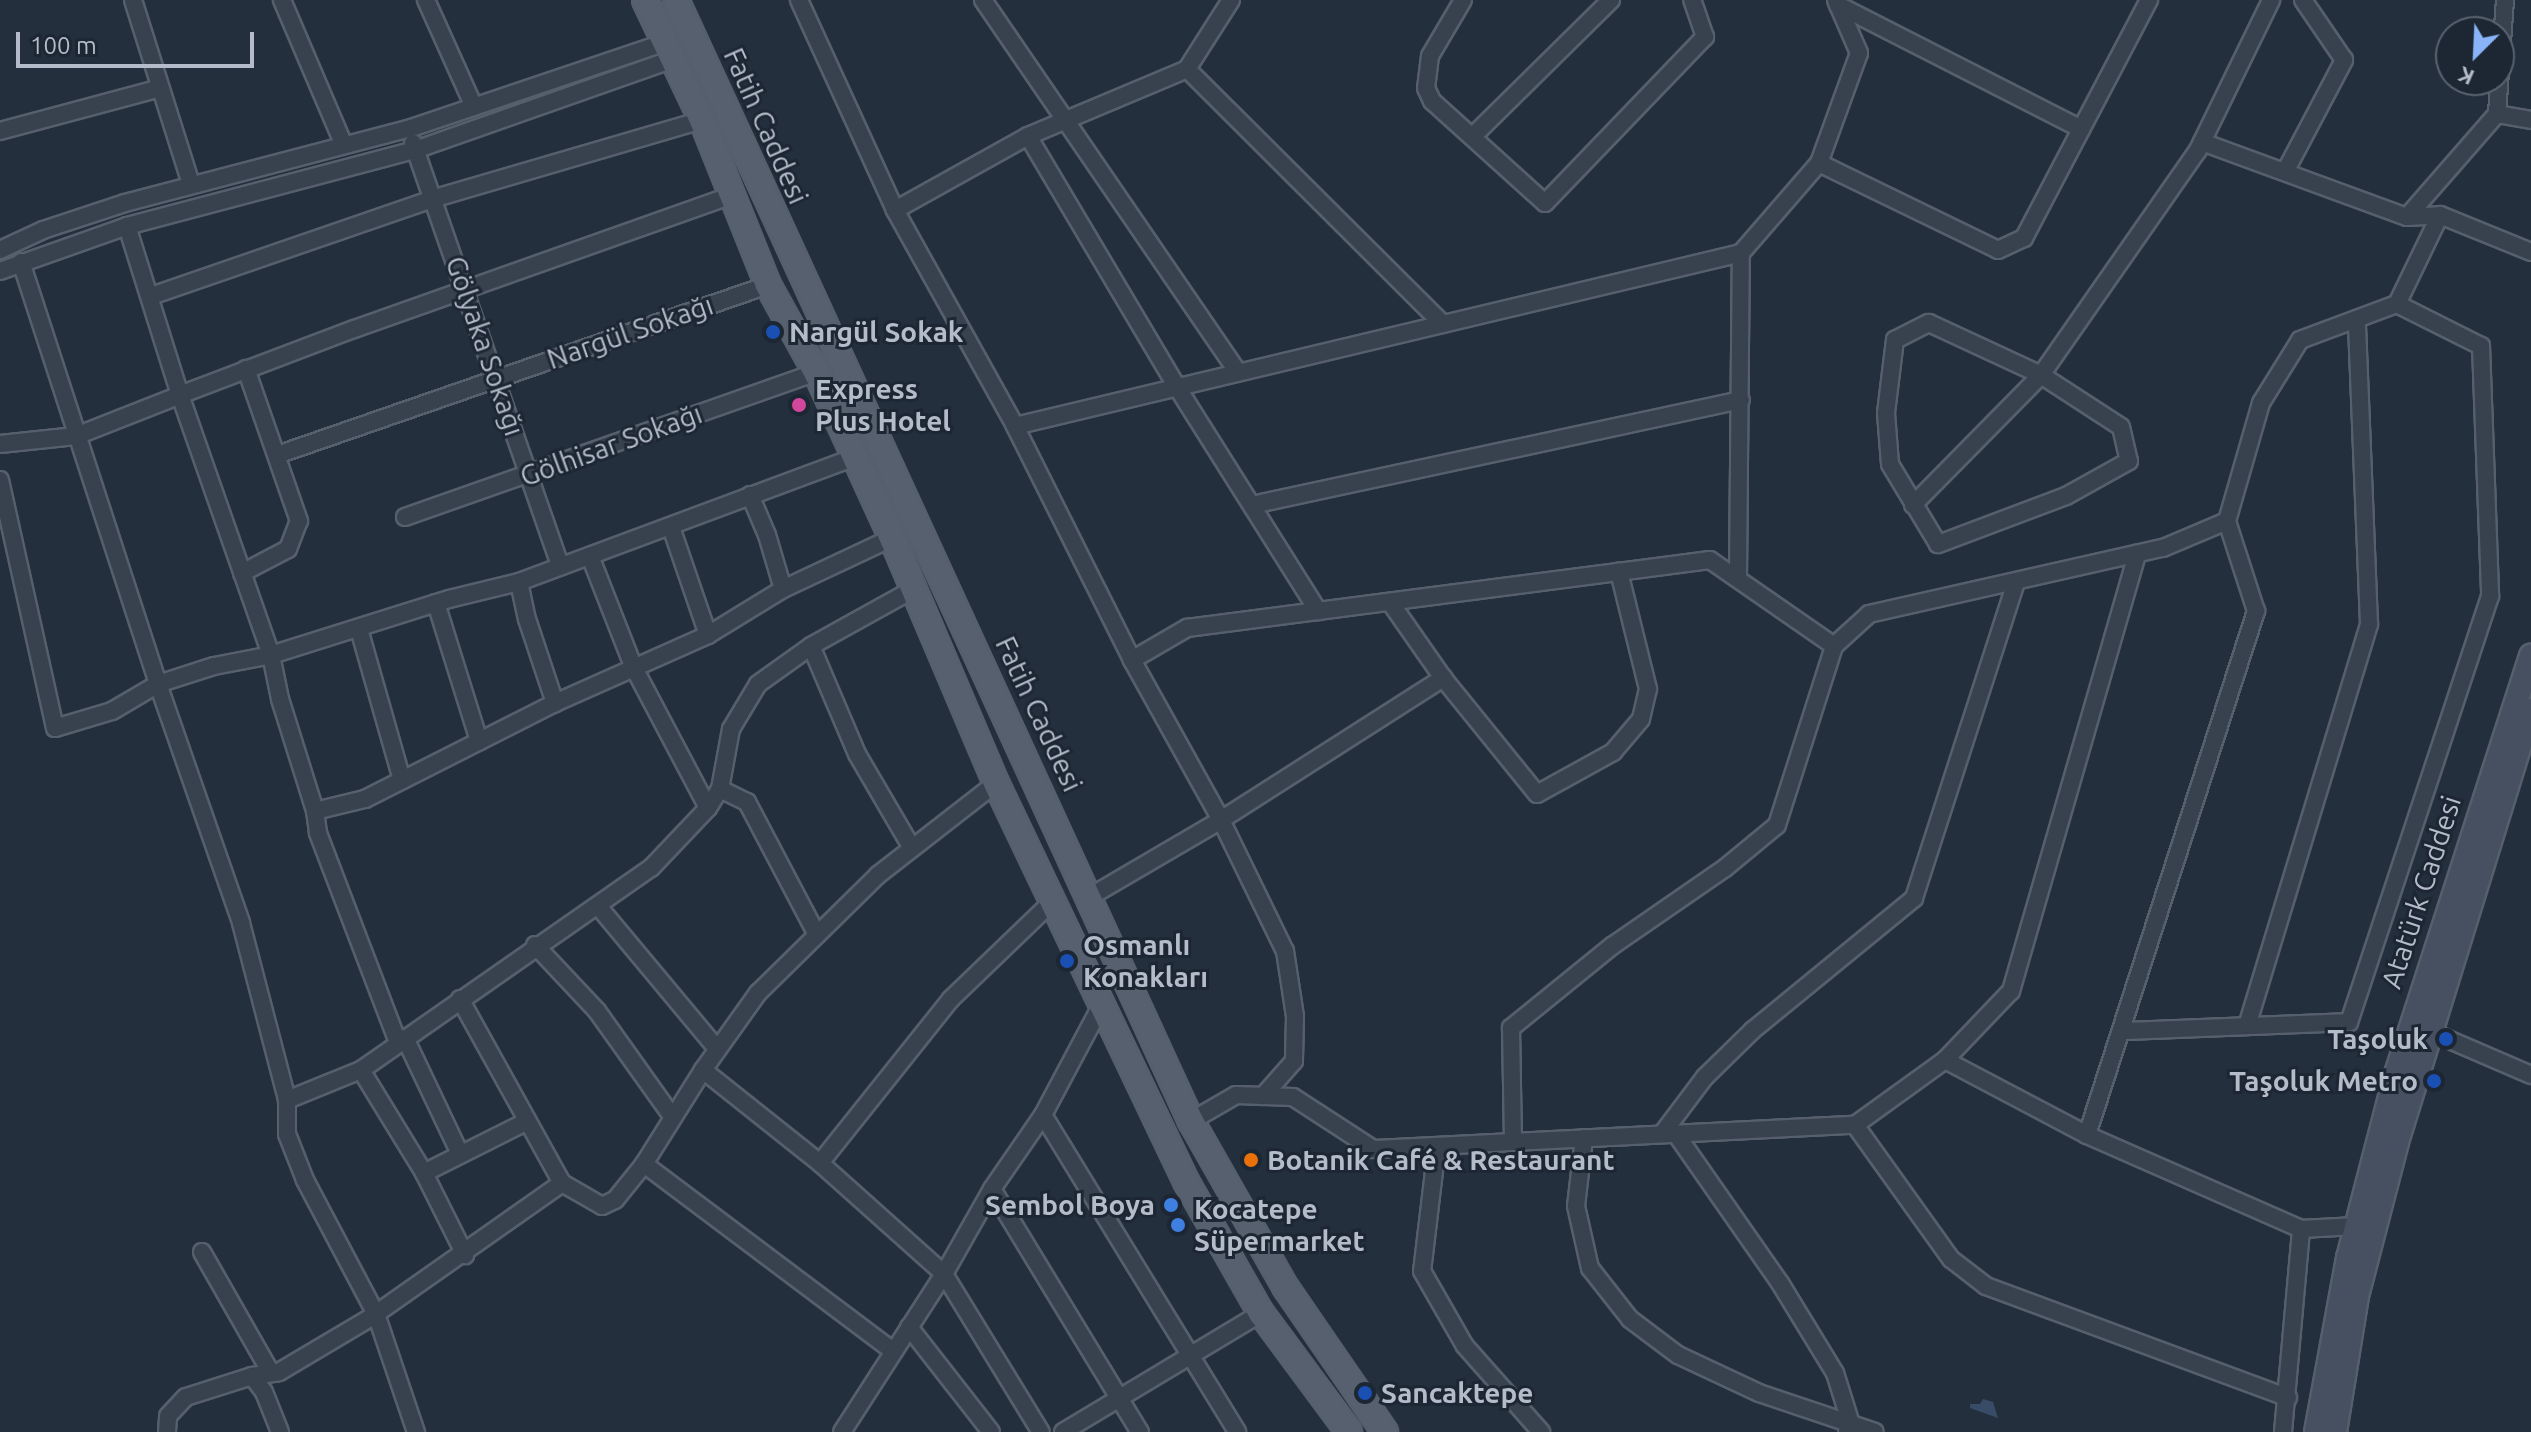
<!DOCTYPE html>
<html>
<head>
<meta charset="utf-8">
<style>
	body { margin:0 }
	#map { position:relative; width:2531px; height:1432px; overflow:hidden; background:#242f3e; font-family:Ubuntu,sans-serif }
	div>[style] { position:absolute }
	[style*='--x'] { left:calc(var(--x)*1px); top:calc(var(--y)*1px); width:calc(var(--w)*1px); rotate:calc(var(--a)*1deg) }
	.water>* { inset:0; background:#394c67 }
	.roads { filter:drop-shadow(2px 0 #565f6c) drop-shadow(-2px 0 #565f6c) drop-shadow(0 2px #565f6c) drop-shadow(0 -2px #565f6c) }
	.street>* { height:16px; margin:-8px; padding:0 8px; transform-origin:8px; border-radius:8px; background:#38414e }
	.secondary>* { height:22px; margin:-11px; padding:0 11px; transform-origin:11px; border-radius:11px; background:#465061 }
	.primary>* { height:24px; margin:-12px; padding:0 12px; transform-origin:12px; border-radius:12px; background:#56606e }
	.dots>* { width:22px; height:22px; translate:-50% -50%; box-sizing:border-box; border:4px solid #1d2633; border-radius:50% }
	span { translate:-50% -50%; white-space:nowrap; text-align:center; line-height:1.15; -webkit-text-stroke:6px #1d2633; paint-order:stroke }
	.street-label { font-size:28px; color:#b4bcc9 }
	.poi-label { font-size:28px; color:#b4bcc9; font-weight:700 }
	.left { translate:0 -50%; text-align:left }
	.right { translate:-100% -50%; text-align:right }
	.north { position:absolute; left:2435px; top:16px; width:80px; height:80px; box-sizing:border-box; background:#1d2633; border:2px solid #59626f; border-radius:50%; rotate:204deg; font-size:22px; font-weight:700; line-height:32px; text-align:center; color:#b4bcc9 }
	.north::after { content:''; display:block; margin:auto; width:28px; height:36px; background:#8ab4f8; clip-path:polygon(50% 0,100% 100%,50% 72%,0 100%) }
	.scale { position:absolute; left:16px; top:32px; width:238px; height:36px; box-sizing:border-box; border:4px solid #b4bcc9; border-top:0; padding-left:10px; font-size:24px; line-height:28px; white-space:nowrap; color:#b4bcc9; -webkit-text-stroke:6px #1d2633; paint-order:stroke }
</style>
</head>
<body>
<div id="map">
	<div class="water">
		<i style="clip-path:polygon(1983px 1399px,1993px 1402px,1998px 1418px,1970px 1408px,1970px 1404px,1980px 1404px)"></i>
	</div>
	<div class="roads">
		<div class="street">
			<i style="--x:133;--y:0;--w:193;--a:72.5"></i>
			<i style="--x:282;--y:0;--w:155;--a:66.9"></i>
			<i style="--x:426;--y:0;--w:117;--a:65.8"></i>
			<i style="--x:799;--y:0;--w:231;--a:65.4"></i>
			<i style="--x:895;--y:210;--w:247;--a:60.9"></i>
			<i style="--x:1015;--y:426;--w:262;--a:63.4"></i>
			<i style="--x:1132;--y:660;--w:183;--a:60.9"></i>
			<i style="--x:1221;--y:820;--w:146;--a:64"></i>
			<i style="--x:1285;--y:951;--w:66;--a:81.3"></i>
			<i style="--x:1295;--y:1016;--w:45;--a:91.3"></i>
			<i style="--x:1294;--y:1061;--w:47;--a:131.5"></i>
			<i style="--x:983;--y:0;--w:451;--a:55.6"></i>
			<i style="--x:1463;--y:0;--w:65;--a:120.5"></i>
			<i style="--x:1430;--y:56;--w:32;--a:97"></i>
			<i style="--x:1426;--y:88;--w:14;--a:65"></i>
			<i style="--x:1432;--y:101;--w:152;--a:42.1"></i>
			<i style="--x:1545;--y:203;--w:231;--a:-46.1"></i>
			<i style="--x:1705;--y:37;--w:39;--a:-109"></i>
			<i style="--x:1838;--y:5;--w:273;--a:27"></i>
			<i style="--x:1187;--y:69;--w:82;--a:-57.5"></i>
			<i style="--x:2497;--y:114;--w:35;--a:10"></i>
			<i style="--x:0;--y:131;--w:166;--a:-15"></i>
			<i style="--x:1028;--y:136;--w:292;--a:59.3"></i>
			<i style="--x:1177;--y:387;--w:265;--a:57.8"></i>
			<i style="--x:1473;--y:136;--w:194;--a:-44.6"></i>
			<i style="--x:2202;--y:142;--w:218;--a:20.1"></i>
			<i style="--x:2407;--y:217;--w:33;--a:-3"></i>
			<i style="--x:2440;--y:215;--w:98;--a:22.1"></i>
			<i style="--x:413;--y:143;--w:446;--a:70.8"></i>
			<i style="--x:1819;--y:163;--w:199;--a:25.9"></i>
			<i style="--x:1998;--y:250;--w:29;--a:-25"></i>
			<i style="--x:2024;--y:238;--w:269;--a:-62.3"></i>
			<i style="--x:2285;--y:172;--w:127;--a:-62.2"></i>
			<i style="--x:2344;--y:60;--w:73;--a:-124.3"></i>
			<i style="--x:895;--y:210;--w:152;--a:-29.1"></i>
			<i style="--x:1028;--y:136;--w:173;--a:-22.8"></i>
			<i style="--x:1187;--y:69;--w:361;--a:44.9"></i>
			<i style="--x:2407;--y:217;--w:137;--a:-48.9"></i>
			<i style="--x:2497;--y:114;--w:114;--a:-86"></i>
			<i style="--x:127;--y:226;--w:177;--a:72.6"></i>
			<i style="--x:180;--y:395;--w:186;--a:-20.8"></i>
			<i style="--x:354;--y:329;--w:401;--a:-19.5"></i>
			<i style="--x:0;--y:250;--w:47;--a:-24.9"></i>
			<i style="--x:43;--y:230;--w:86;--a:-18.2"></i>
			<i style="--x:125;--y:203;--w:293;--a:-14.7"></i>
			<i style="--x:408;--y:129;--w:272;--a:-18.6"></i>
			<i style="--x:21;--y:262;--w:444;--a:72"></i>
			<i style="--x:158;--y:684;--w:253;--a:70.8"></i>
			<i style="--x:241;--y:923;--w:183;--a:75.4"></i>
			<i style="--x:287;--y:1100;--w:34;--a:90"></i>
			<i style="--x:287;--y:1134;--w:49;--a:68.6"></i>
			<i style="--x:305;--y:1180;--w:152;--a:62.1"></i>
			<i style="--x:376;--y:1314;--w:125;--a:71.3"></i>
			<i style="--x:0;--y:271;--w:135;--a:-19.5"></i>
			<i style="--x:127;--y:226;--w:298;--a:-14.8"></i>
			<i style="--x:415;--y:150;--w:275;--a:-19.4"></i>
			<i style="--x:151;--y:296;--w:297;--a:-19"></i>
			<i style="--x:432;--y:199;--w:281;--a:-16.3"></i>
			<i style="--x:2397;--y:304;--w:99;--a:-64.2"></i>
			<i style="--x:1929;--y:323;--w:123;--a:24.9"></i>
			<i style="--x:2041;--y:375;--w:95;--a:33"></i>
			<i style="--x:2121;--y:427;--w:35;--a:77"></i>
			<i style="--x:2129;--y:461;--w:72;--a:150.9"></i>
			<i style="--x:2066;--y:496;--w:137;--a:159.4"></i>
			<i style="--x:1938;--y:544;--w:93;--a:-121"></i>
			<i style="--x:1890;--y:464;--w:51;--a:-94.5"></i>
			<i style="--x:1886;--y:413;--w:74;--a:-83"></i>
			<i style="--x:1895;--y:340;--w:38;--a:-27"></i>
			<i style="--x:1015;--y:426;--w:746;--a:-13.4"></i>
			<i style="--x:0;--y:444;--w:76;--a:-6"></i>
			<i style="--x:76;--y:436;--w:112;--a:-21.5"></i>
			<i style="--x:180;--y:395;--w:275;--a:70.7"></i>
			<i style="--x:271;--y:655;--w:45;--a:78.4"></i>
			<i style="--x:280;--y:699;--w:117;--a:72.6"></i>
			<i style="--x:315;--y:811;--w:51;--a:-13.5"></i>
			<i style="--x:365;--y:799;--w:213;--a:-26.8"></i>
			<i style="--x:555;--y:703;--w:167;--a:-24"></i>
			<i style="--x:708;--y:635;--w:88;--a:-31.5"></i>
			<i style="--x:783;--y:589;--w:120;--a:-25.1"></i>
			<i style="--x:277;--y:455;--w:520;--a:-19.1"></i>
			<i style="--x:0;--y:480;--w:254;--a:77.5"></i>
			<i style="--x:55;--y:728;--w:59;--a:-16.6"></i>
			<i style="--x:112;--y:711;--w:53;--a:-30.4"></i>
			<i style="--x:158;--y:684;--w:59;--a:-17.8"></i>
			<i style="--x:214;--y:666;--w:58;--a:-10.9"></i>
			<i style="--x:271;--y:655;--w:187;--a:-17.5"></i>
			<i style="--x:449;--y:599;--w:72;--a:-13.7"></i>
			<i style="--x:519;--y:582;--w:358;--a:-20.4"></i>
			<i style="--x:750;--y:495;--w:43;--a:67"></i>
			<i style="--x:767;--y:535;--w:56;--a:73.5"></i>
			<i style="--x:1252;--y:505;--w:500;--a:-12.12"></i>
			<i style="--x:1913;--y:505;--w:182;--a:-45.4"></i>
			<i style="--x:2041;--y:375;--w:274;--a:-55.1"></i>
			<i style="--x:2198;--y:150;--w:167;--a:-64"></i>
			<i style="--x:405;--y:517;--w:436;--a:-19.4"></i>
			<i style="--x:671;--y:527;--w:114;--a:71.1"></i>
			<i style="--x:590;--y:556;--w:120;--a:68.6"></i>
			<i style="--x:634;--y:668;--w:158;--a:62.1"></i>
			<i style="--x:242;--y:573;--w:52;--a:-27.6"></i>
			<i style="--x:288;--y:549;--w:30;--a:-69"></i>
			<i style="--x:299;--y:521;--w:161;--a:-109.2"></i>
			<i style="--x:1738;--y:578;--w:325;--a:-89.5"></i>
			<i style="--x:1741;--y:253;--w:119;--a:-49.1"></i>
			<i style="--x:1819;--y:163;--w:117;--a:-70"></i>
			<i style="--x:1859;--y:53;--w:58;--a:-113.5"></i>
			<i style="--x:519;--y:582;--w:38;--a:78"></i>
			<i style="--x:527;--y:619;--w:89;--a:71.6"></i>
			<i style="--x:1390;--y:602;--w:93;--a:55.1"></i>
			<i style="--x:1443;--y:678;--w:149;--a:51"></i>
			<i style="--x:1537;--y:794;--w:87;--a:-28.9"></i>
			<i style="--x:1613;--y:752;--w:43;--a:-49.7"></i>
			<i style="--x:1641;--y:719;--w:31;--a:-77"></i>
			<i style="--x:1648;--y:689;--w:121;--a:-103.9"></i>
			<i style="--x:436;--y:603;--w:145;--a:72.7"></i>
			<i style="--x:359;--y:629;--w:157;--a:74.1"></i>
			<i style="--x:811;--y:646;--w:117;--a:66.9"></i>
			<i style="--x:857;--y:754;--w:109;--a:59.7"></i>
			<i style="--x:1132;--y:660;--w:64;--a:-30.2"></i>
			<i style="--x:1187;--y:628;--w:527;--a:-7.41"></i>
			<i style="--x:1710;--y:560;--w:151;--a:34.7"></i>
			<i style="--x:1834;--y:646;--w:47;--a:-42.4"></i>
			<i style="--x:1869;--y:614;--w:301;--a:-12.7"></i>
			<i style="--x:2163;--y:548;--w:69;--a:-22.9"></i>
			<i style="--x:2227;--y:521;--w:123;--a:-73.9"></i>
			<i style="--x:2261;--y:403;--w:74;--a:-58.2"></i>
			<i style="--x:2300;--y:340;--w:103;--a:-20.4"></i>
			<i style="--x:2397;--y:304;--w:94;--a:26.6"></i>
			<i style="--x:2481;--y:346;--w:250;--a:87.9"></i>
			<i style="--x:2490;--y:596;--w:449;--a:108.3"></i>
			<i style="--x:2349;--y:1022;--w:227;--a:177.7"></i>
			<i style="--x:720;--y:789;--w:30;--a:26"></i>
			<i style="--x:747;--y:802;--w:148;--a:62.2"></i>
			<i style="--x:315;--y:811;--w:22;--a:82"></i>
			<i style="--x:318;--y:833;--w:225;--a:69.1"></i>
			<i style="--x:1091;--y:896;--w:151;--a:-30.3"></i>
			<i style="--x:1221;--y:820;--w:264;--a:-32.6"></i>
			<i style="--x:598;--y:906;--w:186;--a:50.2"></i>
			<i style="--x:535;--y:945;--w:91;--a:46.8"></i>
			<i style="--x:597;--y:1011;--w:129;--a:54.5"></i>
			<i style="--x:460;--y:999;--w:210;--a:61"></i>
			<i style="--x:2247;--y:1026;--w:420;--a:-73.1"></i>
			<i style="--x:2369;--y:624;--w:305;--a:-92.3"></i>
			<i style="--x:2429;--y:1031;--w:111;--a:23.3"></i>
			<i style="--x:405;--y:1038;--w:128;--a:64.6"></i>
			<i style="--x:1945;--y:1060;--w:95;--a:-46.3"></i>
			<i style="--x:2011;--y:991;--w:455;--a:-73.9"></i>
			<i style="--x:361;--y:1070;--w:121;--a:58.5"></i>
			<i style="--x:424;--y:1173;--w:92;--a:63.4"></i>
			<i style="--x:703;--y:1070;--w:149;--a:38.5"></i>
			<i style="--x:820;--y:1163;--w:166;--a:41.8"></i>
			<i style="--x:944;--y:1274;--w:185;--a:58.5"></i>
			<i style="--x:287;--y:1100;--w:80;--a:-22.1"></i>
			<i style="--x:361;--y:1070;--w:353;--a:-34.9"></i>
			<i style="--x:651;--y:868;--w:83;--a:-46.5"></i>
			<i style="--x:708;--y:808;--w:22;--a:-58"></i>
			<i style="--x:720;--y:789;--w:61;--a:-79.6"></i>
			<i style="--x:731;--y:729;--w:52;--a:-59"></i>
			<i style="--x:758;--y:684;--w:65;--a:-35.6"></i>
			<i style="--x:811;--y:646;--w:118;--a:-29"></i>
			<i style="--x:1043;--y:1115;--w:372;--a:58.5"></i>
			<i style="--x:1191;--y:1121;--w:52;--a:-30"></i>
			<i style="--x:1236;--y:1095;--w:57;--a:2"></i>
			<i style="--x:1293;--y:1097;--w:95;--a:33"></i>
			<i style="--x:1373;--y:1149;--w:483;--a:-2.9"></i>
			<i style="--x:1855;--y:1125;--w:111;--a:-35.8"></i>
			<i style="--x:1945;--y:1060;--w:161;--a:27.8"></i>
			<i style="--x:2087;--y:1135;--w:234;--a:23.7"></i>
			<i style="--x:2301;--y:1229;--w:55;--a:-3.1"></i>
			<i style="--x:2356;--y:1226;--w:10;--a:17"></i>
			<i style="--x:1855;--y:1125;--w:165;--a:54.4"></i>
			<i style="--x:1951;--y:1259;--w:44;--a:37.6"></i>
			<i style="--x:1986;--y:1286;--w:322;--a:20.3"></i>
			<i style="--x:1662;--y:1134;--w:71;--a:-53"></i>
			<i style="--x:1705;--y:1077;--w:67;--a:-44.4"></i>
			<i style="--x:1753;--y:1030;--w:208;--a:-39.3"></i>
			<i style="--x:1914;--y:898;--w:331;--a:-72.1"></i>
			<i style="--x:1676;--y:1134;--w:182;--a:55.1"></i>
			<i style="--x:1780;--y:1283;--w:105;--a:58.6"></i>
			<i style="--x:1835;--y:1373;--w:53;--a:72.6"></i>
			<i style="--x:1851;--y:1424;--w:8;--a:120"></i>
			<i style="--x:2087;--y:1135;--w:551;--a:-72.12"></i>
			<i style="--x:2256;--y:611;--w:95;--a:-107.9"></i>
			<i style="--x:1584;--y:1138;--w:68;--a:96.7"></i>
			<i style="--x:1576;--y:1206;--w:64;--a:77.3"></i>
			<i style="--x:1590;--y:1268;--w:65;--a:51.9"></i>
			<i style="--x:1630;--y:1319;--w:60;--a:36.9"></i>
			<i style="--x:1678;--y:1355;--w:89;--a:25.1"></i>
			<i style="--x:1759;--y:1393;--w:122;--a:18.6"></i>
			<i style="--x:1513;--y:1142;--w:114;--a:-91"></i>
			<i style="--x:1511;--y:1028;--w:130;--a:-39.1"></i>
			<i style="--x:1612;--y:946;--w:137;--a:-34.6"></i>
			<i style="--x:1725;--y:868;--w:67;--a:-39.6"></i>
			<i style="--x:1777;--y:825;--w:188;--a:-72.3"></i>
			<i style="--x:1437;--y:1146;--w:126;--a:96.8"></i>
			<i style="--x:1422;--y:1271;--w:86;--a:60.2"></i>
			<i style="--x:1465;--y:1346;--w:115;--a:48.5"></i>
			<i style="--x:820;--y:1163;--w:210;--a:-51.4"></i>
			<i style="--x:951;--y:999;--w:141;--a:-43.9"></i>
			<i style="--x:644;--y:1164;--w:311;--a:36.9"></i>
			<i style="--x:424;--y:1173;--w:114;--a:-26.6"></i>
			<i style="--x:992;--y:1189;--w:285;--a:58.7"></i>
			<i style="--x:202;--y:1252;--w:137;--a:60.3"></i>
			<i style="--x:909;--y:1327;--w:133;--a:52"></i>
			<i style="--x:252;--y:1376;--w:20;--a:53"></i>
			<i style="--x:264;--y:1392;--w:43;--a:68.2"></i>
			<i style="--x:167;--y:1432;--w:16;--a:-86"></i>
			<i style="--x:168;--y:1416;--w:26;--a:-47"></i>
			<i style="--x:186;--y:1397;--w:69;--a:-17.7"></i>
			<i style="--x:252;--y:1376;--w:27;--a:-8"></i>
			<i style="--x:279;--y:1372;--w:106;--a:-30.7"></i>
			<i style="--x:370;--y:1318;--w:235;--a:-35.1"></i>
			<i style="--x:562;--y:1183;--w:46;--a:29.9"></i>
			<i style="--x:602;--y:1206;--w:14;--a:-25"></i>
			<i style="--x:615;--y:1200;--w:46;--a:-51.1"></i>
			<i style="--x:644;--y:1164;--w:111;--a:-57.9"></i>
			<i style="--x:703;--y:1070;--w:95;--a:-54.5"></i>
			<i style="--x:758;--y:993;--w:168;--a:-44.5"></i>
			<i style="--x:878;--y:875;--w:150;--a:-37.9"></i>
			<i style="--x:842;--y:1432;--w:188;--a:-57.2"></i>
			<i style="--x:944;--y:1274;--w:98;--a:-60.5"></i>
			<i style="--x:992;--y:1189;--w:90;--a:-55.4"></i>
			<i style="--x:1043;--y:1115;--w:128;--a:-62"></i>
			<i style="--x:1063;--y:1432;--w:231;--a:-31"></i>
			<i style="--x:2283;--y:1432;--w:204;--a:-84.9"></i>
		</div>
		<div class="secondary">
			<i style="--x:2316;--y:1432;--w:177;--a:-79.6"></i>
			<i style="--x:2348;--y:1258;--w:187;--a:-75.4"></i>
			<i style="--x:2395;--y:1077;--w:443;--a:-72.1"></i>
			<i style="--x:2335;--y:1432;--w:138;--a:-80.8"></i>
			<i style="--x:2357;--y:1296;--w:159;--a:-75.4"></i>
			<i style="--x:2397;--y:1142;--w:452;--a:-72.8"></i>
		</div>
		<div class="primary">
			<i style="--x:645;--y:0;--w:133;--a:64.6"></i>
			<i style="--x:702;--y:120;--w:178;--a:68.2"></i>
			<i style="--x:768;--y:285;--w:99;--a:61.1"></i>
			<i style="--x:816;--y:372;--w:183;--a:65.4"></i>
			<i style="--x:892;--y:538;--w:266;--a:67"></i>
			<i style="--x:996;--y:783;--w:443;--a:64.5"></i>
			<i style="--x:1187;--y:1183;--w:150;--a:60.4"></i>
			<i style="--x:1261;--y:1313;--w:148;--a:53.5"></i>
			<i style="--x:676;--y:0;--w:1234;--a:65.33"></i>
			<i style="--x:1191;--y:1121;--w:192;--a:60.4"></i>
			<i style="--x:1286;--y:1288;--w:175;--a:55.5"></i>
		</div>
	</div>
	<div class="dots">
		<i style="left:773px;top:332px;background:#1a4fb4"></i>
		<i style="left:799px;top:405px;background:#d1479c"></i>
		<i style="left:1067px;top:961px;background:#1a4fb4"></i>
		<i style="left:2446px;top:1039px;background:#1a4fb4"></i>
		<i style="left:2434px;top:1081px;background:#1a4fb4"></i>
		<i style="left:1251px;top:1160px;background:#e8710a"></i>
		<i style="left:1171px;top:1205px;background:#3f7fe0"></i>
		<i style="left:1178px;top:1225px;background:#3f7fe0"></i>
		<i style="left:1365px;top:1393px;background:#1a4fb4"></i>
	</div>
	<div class="street-label">
		<span style="left:766px;top:126px;rotate:66deg">Fatih Caddesi</span>
		<span style="left:630px;top:332px;rotate:-19deg">Nargül Sokağı</span>
		<span style="left:485px;top:346px;rotate:71deg">Gölyaka Sokağı</span>
		<span style="left:611px;top:445px;rotate:-20deg">Gölhisar Sokağı</span>
		<span style="left:1039px;top:714px;rotate:65deg">Fatih Caddesi</span>
		<span style="left:2421px;top:892px;rotate:-72deg">Atatürk Caddesi</span>
	</div>
	<div class="poi-label">
		<span class="left" style="left:789px;top:332px">Nargül Sokak</span>
		<span class="left" style="left:815px;top:405px">Express<br>Plus Hotel</span>
		<span class="left" style="left:1083px;top:961px">Osmanlı<br>Konakları</span>
		<span class="right" style="left:2428px;top:1039px">Taşoluk</span>
		<span class="right" style="left:2418px;top:1081px">Taşoluk Metro</span>
		<span class="left" style="left:1267px;top:1160px">Botanik Café &amp; Restaurant</span>
		<span class="right" style="left:1155px;top:1205px">Sembol Boya</span>
		<span class="left" style="left:1194px;top:1225px">Kocatepe<br>Süpermarket</span>
		<span class="left" style="left:1381px;top:1393px">Sancaktepe</span>
	</div>
	<div class="north">K</div>
	<div class="scale">100 m</div>
</div>
</body>
</html>
